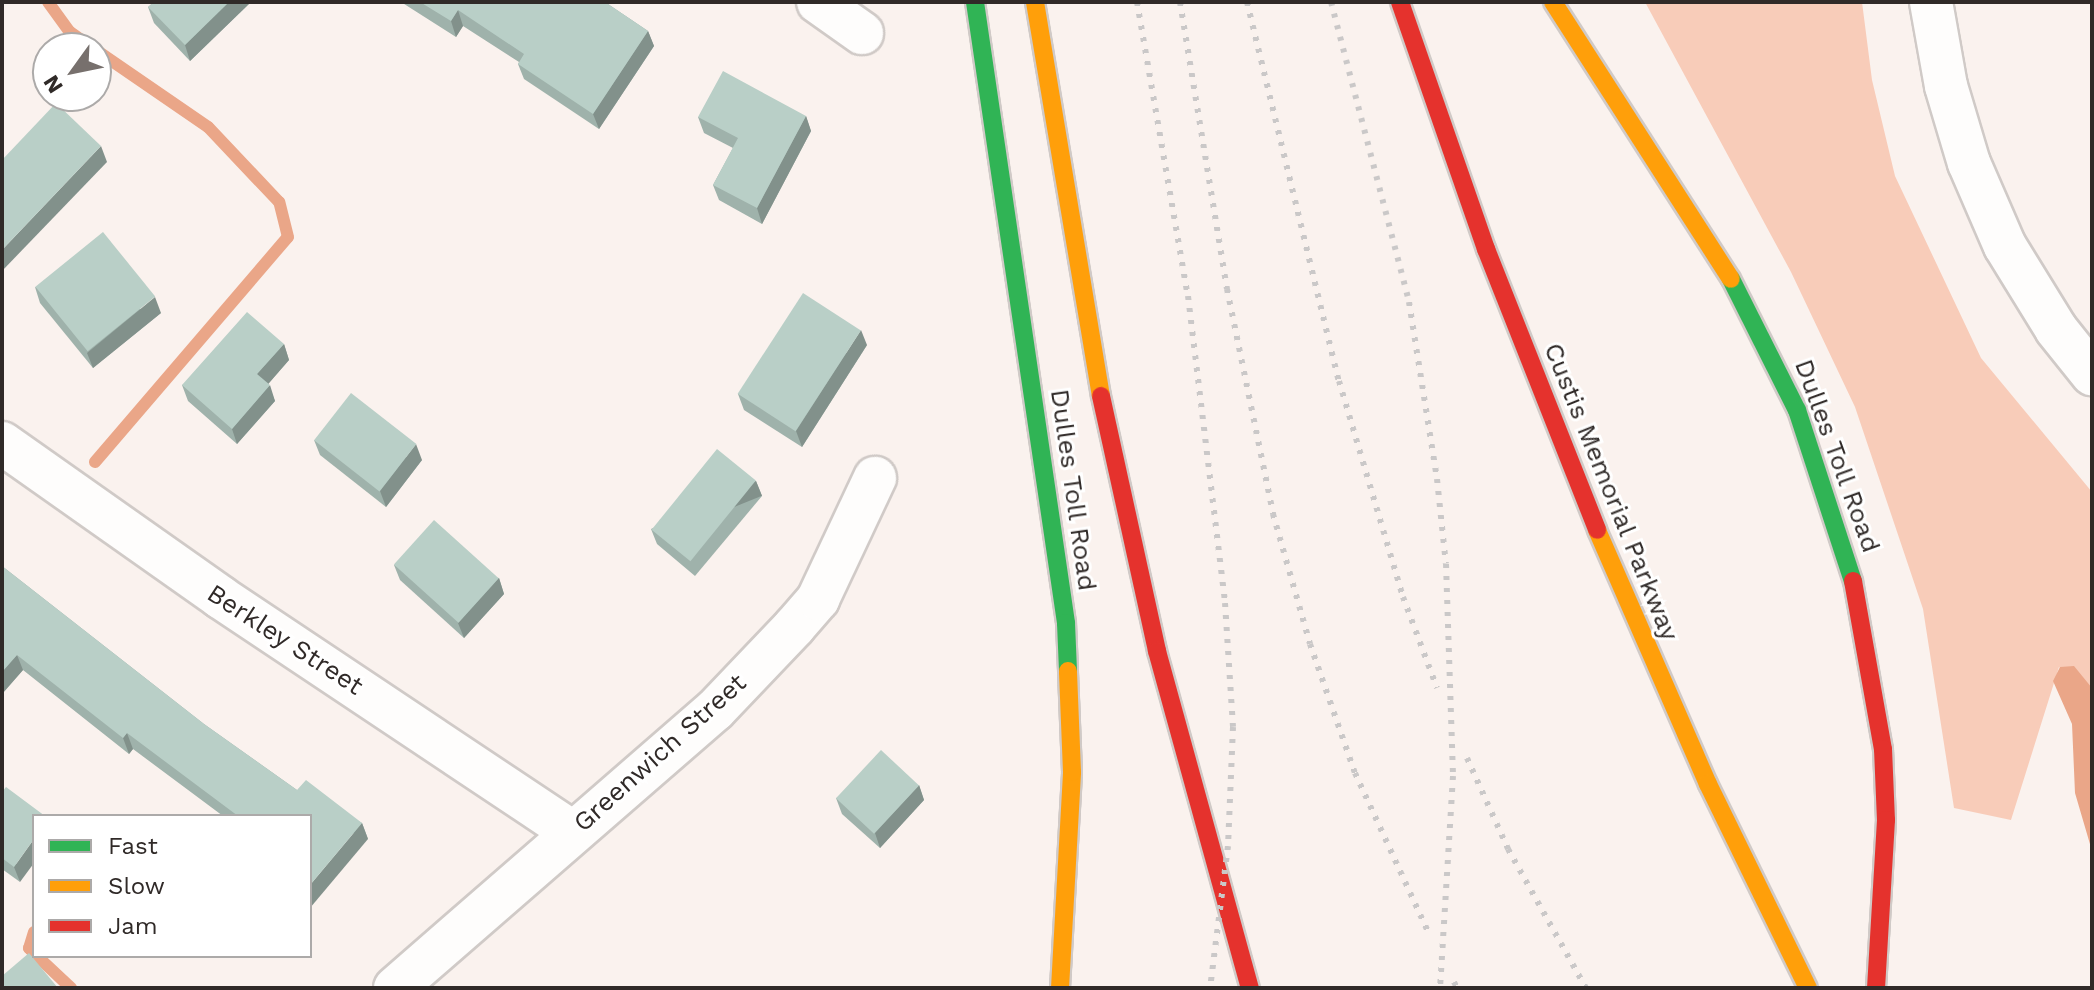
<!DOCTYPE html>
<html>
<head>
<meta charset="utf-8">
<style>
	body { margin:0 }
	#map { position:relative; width:2094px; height:990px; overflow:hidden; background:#faf2ee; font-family:"Work Sans",sans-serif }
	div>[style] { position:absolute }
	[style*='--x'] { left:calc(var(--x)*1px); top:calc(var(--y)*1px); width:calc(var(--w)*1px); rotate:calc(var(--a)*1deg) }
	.green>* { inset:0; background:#f8ccb9 }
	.water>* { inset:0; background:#eaa688 }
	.stream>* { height:12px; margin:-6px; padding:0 6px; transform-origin:6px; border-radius:6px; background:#eaa688 }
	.roads { filter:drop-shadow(2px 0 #d0cac7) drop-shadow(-2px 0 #d0cac7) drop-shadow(0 2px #d0cac7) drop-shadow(0 -2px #d0cac7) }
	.street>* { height:42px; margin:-21px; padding:0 21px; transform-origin:21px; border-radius:21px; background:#fefdfc }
	.fast>* { height:18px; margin:-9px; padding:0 9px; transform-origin:9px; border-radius:9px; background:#30b455 }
	.slow>* { height:18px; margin:-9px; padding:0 9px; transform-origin:9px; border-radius:9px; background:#ff9f0a }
	.jam>* { height:18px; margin:-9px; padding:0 9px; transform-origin:9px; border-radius:9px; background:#e5322d }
	.rail>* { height:6px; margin-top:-3px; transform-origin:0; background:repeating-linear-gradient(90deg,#cac8c8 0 4px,transparent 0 12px) }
	.wall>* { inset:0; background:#9fb2ab }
	.shaded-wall>* { inset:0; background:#82918b; transform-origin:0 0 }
	.building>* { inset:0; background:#b9cfc7; transform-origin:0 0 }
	span { translate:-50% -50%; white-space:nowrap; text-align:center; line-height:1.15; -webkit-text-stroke:6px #fff; paint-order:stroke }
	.street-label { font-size:26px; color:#302a28 }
	.frame { position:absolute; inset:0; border:4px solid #302a28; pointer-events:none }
	.legend { position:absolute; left:32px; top:814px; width:280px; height:144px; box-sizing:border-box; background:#fff; border:2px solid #acaaa9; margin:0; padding:10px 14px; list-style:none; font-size:24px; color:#302a28 }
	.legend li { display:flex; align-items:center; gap:16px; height:40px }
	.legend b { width:40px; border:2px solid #acaaa9 }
	.north { position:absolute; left:32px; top:32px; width:80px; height:80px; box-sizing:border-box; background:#fff; border:2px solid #acaaa9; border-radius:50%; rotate:237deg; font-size:22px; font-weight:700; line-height:32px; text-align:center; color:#302a28 }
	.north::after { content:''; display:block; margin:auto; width:28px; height:36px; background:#77706d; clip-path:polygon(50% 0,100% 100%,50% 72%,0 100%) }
</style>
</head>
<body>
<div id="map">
	<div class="green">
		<i style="clip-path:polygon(1645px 2px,1862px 2px,1872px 80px,1895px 176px,1981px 358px,2092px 492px,2092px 689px,2059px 667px,2011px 820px,1954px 808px,1923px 609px,1855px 407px,1791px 272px)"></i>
	</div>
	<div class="water">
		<i style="clip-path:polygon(2074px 666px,2092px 688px,2092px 851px,2075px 793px,2072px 724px,2053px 681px,2060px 667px)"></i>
	</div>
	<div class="stream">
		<i style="--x:48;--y:2;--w:37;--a:54"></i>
		<i style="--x:70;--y:32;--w:28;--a:35"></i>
		<i style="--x:95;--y:462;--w:296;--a:-49.4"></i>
		<i style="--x:288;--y:237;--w:36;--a:-104"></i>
		<i style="--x:279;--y:202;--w:103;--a:-133.4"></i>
		<i style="--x:208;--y:127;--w:136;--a:-145.5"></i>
		<i style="--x:34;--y:932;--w:17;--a:107"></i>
		<i style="--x:29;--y:948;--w:7;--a:45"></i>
		<i style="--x:37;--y:956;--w:47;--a:43.3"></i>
	</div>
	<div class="roads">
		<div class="street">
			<i style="--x:818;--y:2;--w:54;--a:35.2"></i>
			<i style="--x:1931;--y:2;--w:85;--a:79.9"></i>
			<i style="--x:1946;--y:86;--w:80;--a:73.4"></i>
			<i style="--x:1969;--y:163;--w:90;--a:66.6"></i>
			<i style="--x:2005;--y:246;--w:97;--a:58.4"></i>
			<i style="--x:2056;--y:329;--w:58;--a:51.3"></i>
			<i style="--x:2;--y:443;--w:267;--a:35.2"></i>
			<i style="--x:220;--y:597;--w:423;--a:33.7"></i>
			<i style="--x:395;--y:988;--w:424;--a:-41"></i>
			<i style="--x:715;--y:710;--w:115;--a:-46.4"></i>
			<i style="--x:794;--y:627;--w:37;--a:-49"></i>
			<i style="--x:818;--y:599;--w:134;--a:-64.8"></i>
		</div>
		<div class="fast">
			<i style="--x:975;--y:2;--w:628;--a:81.66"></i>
			<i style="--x:1066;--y:623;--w:48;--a:87.6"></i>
			<i style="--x:1731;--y:279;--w:147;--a:63.3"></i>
			<i style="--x:1797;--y:410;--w:180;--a:71.9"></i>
		</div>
		<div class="slow">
			<i style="--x:1035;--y:2;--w:399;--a:80.5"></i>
			<i style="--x:1553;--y:2;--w:329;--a:57.3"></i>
			<i style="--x:1597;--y:530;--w:277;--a:66.4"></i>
			<i style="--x:1708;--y:784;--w:227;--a:63.9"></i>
			<i style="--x:1060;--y:988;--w:216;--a:-86.8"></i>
			<i style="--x:1072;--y:772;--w:101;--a:-92.3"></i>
		</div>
		<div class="jam">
			<i style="--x:1400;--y:2;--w:262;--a:70.8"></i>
			<i style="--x:1486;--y:249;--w:302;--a:68.4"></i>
			<i style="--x:1101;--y:396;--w:261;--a:77.6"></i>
			<i style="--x:1157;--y:651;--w:350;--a:74.6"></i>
			<i style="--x:1853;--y:581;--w:171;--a:79.9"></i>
			<i style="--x:1883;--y:749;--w:71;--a:87.6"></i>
			<i style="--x:1886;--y:820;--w:168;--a:93.4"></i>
		</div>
	</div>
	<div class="rail">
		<i style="--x:1137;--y:2;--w:298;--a:80.2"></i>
		<i style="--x:1188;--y:296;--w:309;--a:83.1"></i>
		<i style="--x:1225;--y:603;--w:124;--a:86.3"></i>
		<i style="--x:1233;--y:727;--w:119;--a:92.4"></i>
		<i style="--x:1228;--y:846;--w:143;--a:97.2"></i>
		<i style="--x:1180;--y:2;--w:291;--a:80.7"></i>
		<i style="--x:1227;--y:289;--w:230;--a:78.4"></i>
		<i style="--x:1273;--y:514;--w:135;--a:74.1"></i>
		<i style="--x:1310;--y:644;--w:137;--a:70.8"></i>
		<i style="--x:1355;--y:773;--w:177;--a:65.3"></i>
		<i style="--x:1247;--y:2;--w:390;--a:76.4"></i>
		<i style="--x:1339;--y:381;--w:225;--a:73.5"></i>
		<i style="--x:1403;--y:597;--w:97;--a:69.5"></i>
		<i style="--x:1331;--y:2;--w:310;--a:75.4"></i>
		<i style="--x:1409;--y:302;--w:179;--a:81"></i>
		<i style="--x:1437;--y:479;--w:85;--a:84"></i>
		<i style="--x:1446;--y:564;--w:212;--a:88.1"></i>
		<i style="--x:1453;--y:776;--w:212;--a:93.5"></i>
		<i style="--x:1467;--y:758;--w:100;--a:65.7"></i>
		<i style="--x:1508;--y:849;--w:159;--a:60.7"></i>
		<i style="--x:1454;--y:982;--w:7;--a:63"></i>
	</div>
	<div class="wall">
		<i style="clip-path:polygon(154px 2px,251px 2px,190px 61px,154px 23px,148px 7px)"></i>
		<i style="clip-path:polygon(401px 2px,605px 2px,648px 31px,654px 46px,599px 129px,524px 79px,518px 64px,519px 62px,463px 26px,456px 37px)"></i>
		<i style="clip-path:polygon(806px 116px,811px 131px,762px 224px,719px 200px,713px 185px,733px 148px,704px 133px,698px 117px)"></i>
		<i style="clip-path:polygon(35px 287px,161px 313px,93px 368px,40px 303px)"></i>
		<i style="clip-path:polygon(284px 344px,289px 360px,268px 384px,275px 401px,237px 444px,188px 401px,182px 385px)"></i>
		<i style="clip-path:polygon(867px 345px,802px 447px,744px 410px,738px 394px)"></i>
		<i style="clip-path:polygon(314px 440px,422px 460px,386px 507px,320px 455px)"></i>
		<i style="clip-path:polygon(756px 481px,762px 496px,695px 576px,657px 544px,651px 529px)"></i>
		<i style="clip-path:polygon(394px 565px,499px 578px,504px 594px,464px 638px,400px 580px)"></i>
		<i style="clip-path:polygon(2px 566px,204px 724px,297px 790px,362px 823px,368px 839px,310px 816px,223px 816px,133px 749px,129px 754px,23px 670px,2px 694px)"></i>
		<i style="clip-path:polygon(919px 785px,924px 800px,880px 848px,842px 814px,836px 798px)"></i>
		<i style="clip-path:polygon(2px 792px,20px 882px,2px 869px)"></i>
	</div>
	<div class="shaded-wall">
		<i style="clip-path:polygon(229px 2px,251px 2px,190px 61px,185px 45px)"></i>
		<i style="clip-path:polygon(458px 10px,463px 26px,456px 37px,451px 21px)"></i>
		<i style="clip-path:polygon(648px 31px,654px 46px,599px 129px,593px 114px)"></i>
		<i style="clip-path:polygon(806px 116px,811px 131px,762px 224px,757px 208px)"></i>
		<i style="clip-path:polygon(101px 146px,107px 162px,2px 271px,2px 250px)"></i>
		<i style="clip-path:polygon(155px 297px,161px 313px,93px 368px,87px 353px)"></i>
		<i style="clip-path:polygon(861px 330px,867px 345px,802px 447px,796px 431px)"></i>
		<i style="clip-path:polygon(284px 344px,289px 360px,263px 390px,257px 374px)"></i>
		<i style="clip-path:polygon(270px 385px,275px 401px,237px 444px,232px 429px)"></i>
		<i style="clip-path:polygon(416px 444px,422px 460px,386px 507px,380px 491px)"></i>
		<i style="left:756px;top:481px;width:16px;height:104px;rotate:68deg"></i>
		<i style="clip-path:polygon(499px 578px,504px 594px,464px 638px,458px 623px)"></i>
		<i style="clip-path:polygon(17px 655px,23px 670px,2px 694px,2px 672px)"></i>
		<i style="clip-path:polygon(127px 733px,133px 749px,129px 754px,123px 738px)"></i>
		<i style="clip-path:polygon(919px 785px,924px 800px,880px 848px,875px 833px)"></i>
		<i style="clip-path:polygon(362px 823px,368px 839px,310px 908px,310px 885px)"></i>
		<i style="clip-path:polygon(34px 839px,34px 863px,20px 882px,14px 867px)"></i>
	</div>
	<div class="building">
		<i style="clip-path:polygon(154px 2px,229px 2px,185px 45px,148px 7px)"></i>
		<i style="clip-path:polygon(420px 2px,605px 2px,648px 31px,593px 114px,518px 64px,524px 54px,458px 10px,451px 21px)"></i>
		<i style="clip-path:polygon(723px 71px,806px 116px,757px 208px,713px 185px,738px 138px,698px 117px)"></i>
		<i style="clip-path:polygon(56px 103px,101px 146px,2px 250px,2px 160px)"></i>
		<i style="left:103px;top:232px;width:83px;height:87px;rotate:51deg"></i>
		<i style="left:803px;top:293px;width:69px;height:120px;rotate:33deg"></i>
		<i style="clip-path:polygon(247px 312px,284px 344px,257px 374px,270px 385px,232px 429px,182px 385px)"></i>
		<i style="left:351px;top:393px;width:83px;height:60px;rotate:38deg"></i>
		<i style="left:717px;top:449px;width:50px;height:104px;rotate:39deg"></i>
		<i style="left:434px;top:520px;width:87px;height:60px;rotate:42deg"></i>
		<i style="clip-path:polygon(2px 566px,204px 724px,297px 790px,306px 780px,362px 823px,310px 885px,310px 816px,238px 816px,127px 733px,123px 738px,17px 655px,2px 672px)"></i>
		<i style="left:881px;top:750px;width:52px;height:66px;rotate:43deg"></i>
		<i style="clip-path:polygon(6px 787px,45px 816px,34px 816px,34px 839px,14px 867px,2px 858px,2px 792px)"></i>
		<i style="clip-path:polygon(29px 953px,58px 988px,2px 988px,2px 976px)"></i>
	</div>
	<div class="street-label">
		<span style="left:1837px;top:456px;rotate:70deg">Dulles Toll Road</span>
		<span style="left:1073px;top:490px;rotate:82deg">Dulles Toll Road</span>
		<span style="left:1611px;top:492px;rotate:68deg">Custis Memorial Parkway</span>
		<span style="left:285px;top:640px;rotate:33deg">Berkley Street</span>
		<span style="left:660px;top:753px;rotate:-42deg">Greenwich Street</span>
	</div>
	<div class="frame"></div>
	<ul class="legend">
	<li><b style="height:10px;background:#30b455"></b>Fast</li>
	<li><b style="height:10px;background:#ff9f0a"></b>Slow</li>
	<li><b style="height:10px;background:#e5322d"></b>Jam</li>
	</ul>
	<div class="north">N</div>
</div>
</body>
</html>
